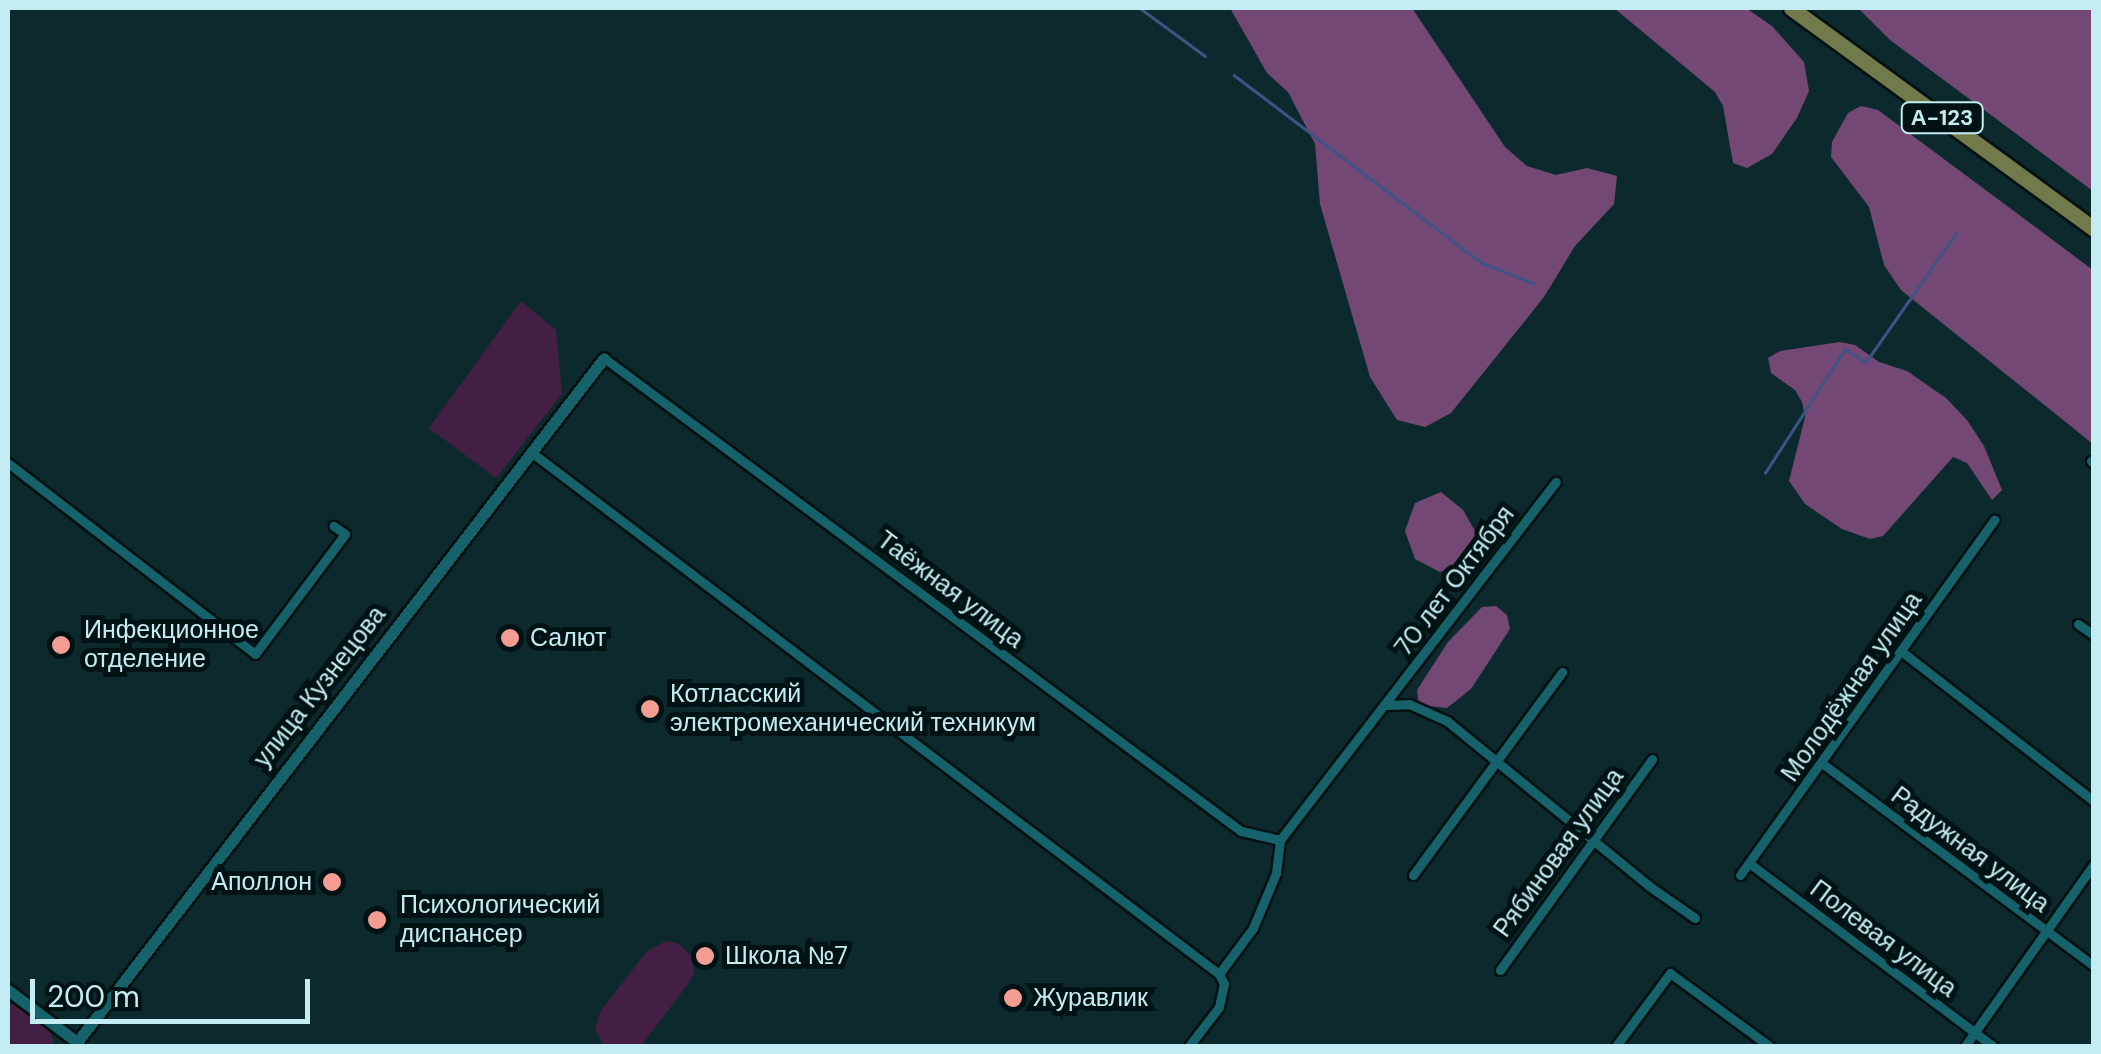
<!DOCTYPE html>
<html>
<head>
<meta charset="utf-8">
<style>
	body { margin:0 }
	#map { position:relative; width:2101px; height:1054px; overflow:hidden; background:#0c2a2e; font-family:"DM Sans",sans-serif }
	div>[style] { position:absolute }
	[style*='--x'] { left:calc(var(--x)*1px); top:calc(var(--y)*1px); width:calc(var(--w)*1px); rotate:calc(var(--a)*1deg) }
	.green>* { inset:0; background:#431f44 }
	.forest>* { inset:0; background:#734874 }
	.stream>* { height:2.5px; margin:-1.25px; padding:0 1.25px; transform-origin:1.25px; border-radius:1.25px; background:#3f5385 }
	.roads { filter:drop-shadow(2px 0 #051112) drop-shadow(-2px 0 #051112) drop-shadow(0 2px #051112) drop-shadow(0 -2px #051112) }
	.minor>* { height:9px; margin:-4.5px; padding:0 4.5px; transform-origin:4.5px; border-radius:4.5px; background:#16626b }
	.tertiary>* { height:11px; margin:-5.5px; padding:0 5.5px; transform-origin:5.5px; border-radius:5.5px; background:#16626b }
	.primary>* { height:15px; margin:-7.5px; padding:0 7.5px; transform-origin:7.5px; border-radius:7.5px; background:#707a4b }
	.dots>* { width:28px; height:28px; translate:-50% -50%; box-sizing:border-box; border:5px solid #011214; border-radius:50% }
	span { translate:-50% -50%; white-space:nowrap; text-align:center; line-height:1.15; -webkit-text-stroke:10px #011214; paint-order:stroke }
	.shield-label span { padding:2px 8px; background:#011214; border:2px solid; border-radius:8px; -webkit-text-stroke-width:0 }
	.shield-label { font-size:22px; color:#c3edf3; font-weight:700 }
	.street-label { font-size:25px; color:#c3edf3 }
	.poi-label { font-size:25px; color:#c3edf3 }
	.left { translate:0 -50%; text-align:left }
	.right { translate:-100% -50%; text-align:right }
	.frame { position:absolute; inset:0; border:10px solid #c3edf3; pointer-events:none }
	.scale { position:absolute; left:30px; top:979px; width:280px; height:45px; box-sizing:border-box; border:5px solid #c3edf3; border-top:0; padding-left:12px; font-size:30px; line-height:35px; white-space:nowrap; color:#c3edf3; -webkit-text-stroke:8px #011214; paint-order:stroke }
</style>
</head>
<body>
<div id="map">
	<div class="green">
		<i style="clip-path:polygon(521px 301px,556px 330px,562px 394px,496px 478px,429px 428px)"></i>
		<i style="clip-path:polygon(666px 941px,677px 943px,692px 956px,694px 973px,689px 983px,641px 1046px,603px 1046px,595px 1028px,600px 1012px,647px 951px)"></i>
		<i style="clip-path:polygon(8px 1004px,14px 1004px,51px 1031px,54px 1046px,8px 1046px)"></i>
	</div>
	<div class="forest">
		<i style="clip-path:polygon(1230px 8px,1412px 8px,1505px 147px,1527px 166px,1556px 175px,1587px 168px,1617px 176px,1614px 204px,1575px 246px,1544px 297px,1451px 413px,1425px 427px,1397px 420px,1370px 377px,1320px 204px,1315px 144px,1288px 92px,1267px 73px)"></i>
		<i style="clip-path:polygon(1614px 8px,1746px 8px,1772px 26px,1804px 62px,1809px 91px,1797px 118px,1772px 154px,1747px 168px,1733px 163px,1723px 106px,1715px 92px)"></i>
		<i style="clip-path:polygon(1858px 8px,2093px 8px,2093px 191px,1890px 40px)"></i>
		<i style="clip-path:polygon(1861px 106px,1878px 110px,2093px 270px,2093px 444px,1901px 290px,1884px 265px,1869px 207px,1831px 157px,1832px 142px,1848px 113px)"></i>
		<i style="clip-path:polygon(1840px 342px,1855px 345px,1879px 362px,1907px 371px,1946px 398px,1967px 420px,1984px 446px,2002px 490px,1992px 500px,1967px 463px,1953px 457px,1883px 536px,1870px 539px,1842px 529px,1805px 504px,1789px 481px,1805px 417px,1802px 402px,1795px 390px,1771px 373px,1768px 358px,1780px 351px)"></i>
		<i style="clip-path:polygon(1441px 492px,1463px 510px,1478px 536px,1469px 562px,1440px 572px,1415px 559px,1405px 531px,1415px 503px)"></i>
		<i style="clip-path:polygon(1496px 606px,1507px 615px,1510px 629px,1471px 689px,1447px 708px,1419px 705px,1417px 690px,1448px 642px,1482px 607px)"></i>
	</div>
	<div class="stream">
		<i style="--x:1140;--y:8;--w:81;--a:36.4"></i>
		<i style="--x:1234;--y:75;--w:311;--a:37.2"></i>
		<i style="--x:1482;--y:263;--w:55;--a:21.4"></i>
		<i style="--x:1765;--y:473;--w:148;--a:-57.2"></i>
		<i style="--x:1845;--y:349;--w:25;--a:32"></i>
		<i style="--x:1866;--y:362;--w:157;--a:-55.1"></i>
	</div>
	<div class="roads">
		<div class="minor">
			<i style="--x:604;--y:358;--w:793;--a:36.6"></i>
			<i style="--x:1241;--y:831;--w:40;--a:13"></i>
			<i style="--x:531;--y:452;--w:864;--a:37.19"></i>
			<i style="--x:2091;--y:461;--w:4;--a:34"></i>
			<i style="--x:8;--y:463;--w:312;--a:37.7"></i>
			<i style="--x:255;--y:654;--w:150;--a:-53.1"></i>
			<i style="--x:345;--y:534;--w:14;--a:-144"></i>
			<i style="--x:2078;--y:624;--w:19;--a:35"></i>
			<i style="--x:1901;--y:651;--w:244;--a:37.9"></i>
			<i style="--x:1386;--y:705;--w:23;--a:-2"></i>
			<i style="--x:1409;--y:704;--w:42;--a:24.1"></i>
			<i style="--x:1447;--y:721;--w:261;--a:39.2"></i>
			<i style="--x:1649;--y:886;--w:56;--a:34.8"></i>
			<i style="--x:1823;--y:764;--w:338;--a:36.7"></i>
			<i style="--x:1749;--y:863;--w:305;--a:36.9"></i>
			<i style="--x:1413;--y:875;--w:252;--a:-53.7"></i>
			<i style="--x:1740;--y:875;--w:437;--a:-54.4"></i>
			<i style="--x:1500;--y:970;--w:260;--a:-54.2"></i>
			<i style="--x:1219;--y:974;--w:57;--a:-53.5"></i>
			<i style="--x:1253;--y:928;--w:60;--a:-67.3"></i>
			<i style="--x:1276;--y:873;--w:33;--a:-83"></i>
			<i style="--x:1280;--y:840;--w:452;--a:-52.4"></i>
			<i style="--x:1189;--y:1046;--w:49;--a:-52.4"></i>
			<i style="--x:1219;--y:1007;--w:24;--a:-78"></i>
			<i style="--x:1224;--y:984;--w:11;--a:-117"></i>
			<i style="--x:1616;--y:1046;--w:91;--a:-53.5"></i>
			<i style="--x:1670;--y:973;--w:123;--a:36.4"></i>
			<i style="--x:1965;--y:1046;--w:223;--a:-54.7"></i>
		</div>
		<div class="tertiary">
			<i style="--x:8;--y:990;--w:86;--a:37"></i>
			<i style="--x:74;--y:1046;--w:868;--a:-52.39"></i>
		</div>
		<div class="primary">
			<i style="--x:1791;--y:8;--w:375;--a:36.1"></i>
		</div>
	</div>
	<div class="dots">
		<i style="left:510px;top:638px;background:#f59c92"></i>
		<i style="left:61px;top:645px;background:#f59c92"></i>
		<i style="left:650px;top:709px;background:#f59c92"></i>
		<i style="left:332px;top:882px;background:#f59c92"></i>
		<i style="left:377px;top:920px;background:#f59c92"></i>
		<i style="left:705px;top:956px;background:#f59c92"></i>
		<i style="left:1013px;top:998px;background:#f59c92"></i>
	</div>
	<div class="shield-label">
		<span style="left:1942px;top:118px">А-123</span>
	</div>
	<div class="street-label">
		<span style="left:1455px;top:581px;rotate:-53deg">70 лет Октября</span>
		<span style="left:950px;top:590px;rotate:37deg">Таёжная улица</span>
		<span style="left:320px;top:687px;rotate:-52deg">улица Кузнецова</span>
		<span style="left:1852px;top:687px;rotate:-55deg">Молодёжная улица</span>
		<span style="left:1970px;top:850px;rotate:37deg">Радужная улица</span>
		<span style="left:1559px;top:853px;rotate:-54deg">Рябиновая улица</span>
		<span style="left:1883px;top:939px;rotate:37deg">Полевая улица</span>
	</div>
	<div class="poi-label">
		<span class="left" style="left:84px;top:645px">Инфекционное<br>отделение</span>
		<span class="left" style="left:530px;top:638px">Салют</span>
		<span class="left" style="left:670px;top:709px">Котласский<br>электромеханический техникум</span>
		<span class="right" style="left:312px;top:882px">Аполлон</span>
		<span class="left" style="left:400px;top:920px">Психологический<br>диспансер</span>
		<span class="left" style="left:725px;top:956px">Школа №7</span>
		<span class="left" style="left:1033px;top:998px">Журавлик</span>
	</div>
	<div class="frame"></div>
	<div class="scale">200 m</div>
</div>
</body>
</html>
